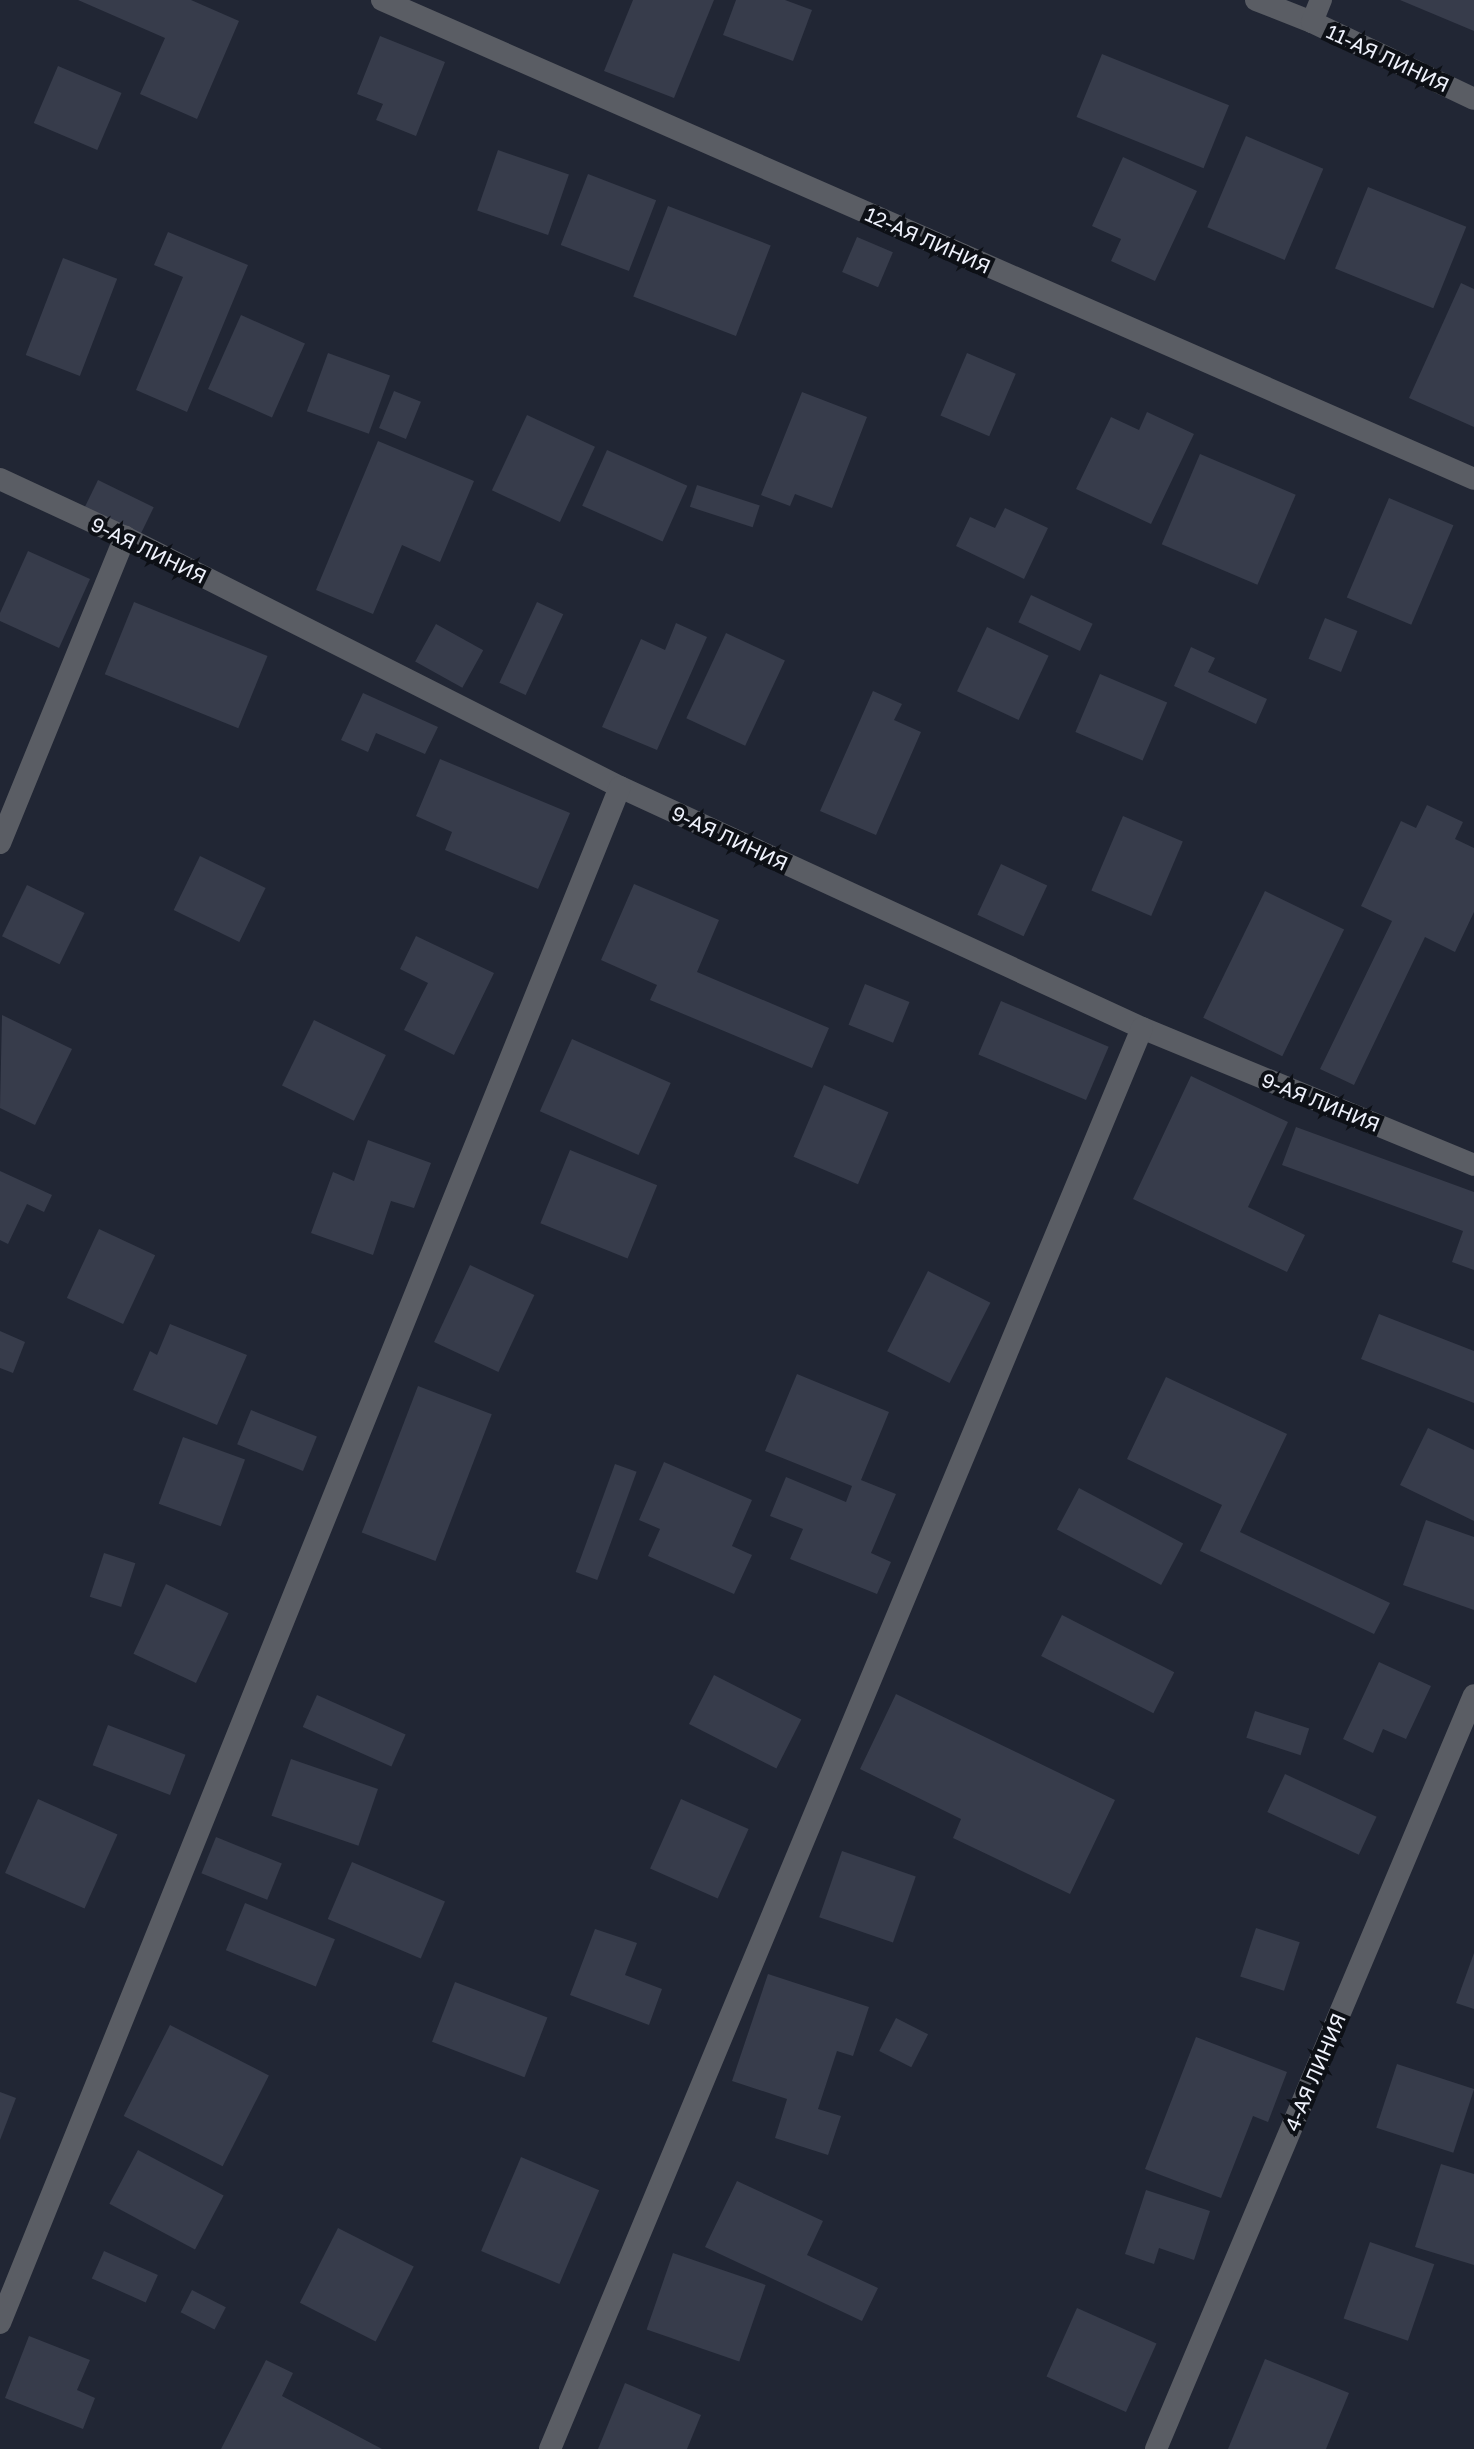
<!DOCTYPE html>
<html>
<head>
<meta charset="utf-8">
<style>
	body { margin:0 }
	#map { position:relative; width:1474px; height:2449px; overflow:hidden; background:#212634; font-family:"Golos Text",sans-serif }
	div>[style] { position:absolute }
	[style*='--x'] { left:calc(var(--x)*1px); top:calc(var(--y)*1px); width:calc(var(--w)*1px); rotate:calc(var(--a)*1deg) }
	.building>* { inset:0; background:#373c4b; transform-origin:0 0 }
	.minor>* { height:22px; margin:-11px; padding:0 11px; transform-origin:11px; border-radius:11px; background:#5a5d64 }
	span { translate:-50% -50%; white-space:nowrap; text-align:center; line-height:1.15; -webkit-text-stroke:8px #0d1016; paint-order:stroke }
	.street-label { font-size:20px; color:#eef1fb }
</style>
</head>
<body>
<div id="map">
	<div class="building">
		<i style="clip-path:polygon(78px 0,191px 0,239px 21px,197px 119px,140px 94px,165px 38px)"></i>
		<i style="clip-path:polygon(633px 0,714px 0,674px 98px,604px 71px)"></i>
		<i style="clip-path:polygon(736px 0,785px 0,812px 10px,793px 61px,723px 35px)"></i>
		<i style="clip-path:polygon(1400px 0,1474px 0,1474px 31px)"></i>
		<i style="clip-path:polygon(380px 36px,445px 62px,416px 136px,376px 120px,383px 104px,357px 94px)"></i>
		<i style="left:1102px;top:54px;width:137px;height:68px;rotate:22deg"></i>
		<i style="left:58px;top:66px;width:69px;height:62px;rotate:23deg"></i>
		<i style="left:1246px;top:136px;width:84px;height:99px;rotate:23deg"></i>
		<i style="left:498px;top:150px;width:75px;height:64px;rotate:19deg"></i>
		<i style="clip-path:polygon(1123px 157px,1197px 191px,1155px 281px,1111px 261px,1121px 239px,1092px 226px)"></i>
		<i style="left:588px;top:174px;width:73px;height:76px;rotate:21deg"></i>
		<i style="left:1368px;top:187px;width:106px;height:88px;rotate:22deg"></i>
		<i style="left:668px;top:206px;width:110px;height:97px;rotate:21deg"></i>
		<i style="clip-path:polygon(168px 232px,248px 265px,187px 412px,136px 390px,183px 277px,154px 265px)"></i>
		<i style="left:857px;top:237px;width:39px;height:38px;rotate:23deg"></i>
		<i style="left:63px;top:258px;width:58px;height:104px;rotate:21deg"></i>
		<i style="clip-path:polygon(1461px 283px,1474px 289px,1474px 427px,1409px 398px)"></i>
		<i style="left:241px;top:315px;width:70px;height:81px;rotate:24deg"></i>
		<i style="left:328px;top:353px;width:66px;height:62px;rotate:20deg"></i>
		<i style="left:967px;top:353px;width:53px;height:68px;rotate:23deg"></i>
		<i style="left:394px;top:391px;width:29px;height:40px;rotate:22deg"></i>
		<i style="clip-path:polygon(802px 392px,867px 417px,832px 508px,795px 494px,790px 506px,761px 495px)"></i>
		<i style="clip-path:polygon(1147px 412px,1194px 434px,1151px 524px,1076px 489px,1111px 417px,1139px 430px)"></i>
		<i style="left:527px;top:415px;width:75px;height:83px;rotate:25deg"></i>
		<i style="clip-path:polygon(378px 441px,474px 481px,440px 562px,402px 545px,373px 614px,316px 590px)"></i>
		<i style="left:607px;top:450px;width:88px;height:61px;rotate:24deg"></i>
		<i style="left:1200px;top:454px;width:104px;height:98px;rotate:23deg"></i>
		<i style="left:98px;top:480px;width:62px;height:30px;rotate:26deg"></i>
		<i style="left:697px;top:485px;width:66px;height:23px;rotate:18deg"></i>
		<i style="left:1389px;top:498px;width:70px;height:108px;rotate:23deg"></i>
		<i style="clip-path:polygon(1005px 508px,1048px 528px,1024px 579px,956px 546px,970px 517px,995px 528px)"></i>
		<i style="clip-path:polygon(28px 551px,90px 579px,59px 648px,0 621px,0 613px)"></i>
		<i style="left:1031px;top:595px;width:68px;height:30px;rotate:25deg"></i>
		<i style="left:134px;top:602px;width:144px;height:78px;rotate:22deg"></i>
		<i style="left:537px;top:602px;width:29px;height:89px;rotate:25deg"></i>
		<i style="left:1325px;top:618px;width:35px;height:44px;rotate:22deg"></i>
		<i style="clip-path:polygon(676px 623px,707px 637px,657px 750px,602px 727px,641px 639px,665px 650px)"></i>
		<i style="left:436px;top:624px;width:54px;height:43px;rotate:29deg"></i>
		<i style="left:987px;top:627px;width:68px;height:71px;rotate:25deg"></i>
		<i style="left:726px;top:633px;width:65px;height:94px;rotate:25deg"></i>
		<i style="clip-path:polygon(1191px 647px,1215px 658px,1208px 672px,1267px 699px,1256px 724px,1174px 686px)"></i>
		<i style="left:1100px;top:674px;width:73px;height:63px;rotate:23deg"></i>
		<i style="clip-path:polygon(873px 691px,902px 704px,894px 720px,921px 732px,876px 835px,820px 811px)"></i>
		<i style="clip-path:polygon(363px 693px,438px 727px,425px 754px,376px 733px,368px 752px,341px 740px)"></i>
		<i style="clip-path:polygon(440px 759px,570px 813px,538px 889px,445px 850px,452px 832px,416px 816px)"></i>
		<i style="clip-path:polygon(1427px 805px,1463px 822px,1455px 839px,1474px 848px,1474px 912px,1455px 952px,1425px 937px,1354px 1085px,1320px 1069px,1392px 921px,1361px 906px,1401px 821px,1416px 828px)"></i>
		<i style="left:1123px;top:816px;width:65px;height:81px;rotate:23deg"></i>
		<i style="left:200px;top:856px;width:73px;height:60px;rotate:26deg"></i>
		<i style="left:1001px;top:864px;width:51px;height:56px;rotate:25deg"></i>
		<i style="clip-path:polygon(634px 884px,719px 920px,697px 972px,829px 1028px,812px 1068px,650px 1000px,657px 985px,601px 960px)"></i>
		<i style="left:27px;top:885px;width:64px;height:57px;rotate:26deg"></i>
		<i style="left:1265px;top:891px;width:88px;height:141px;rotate:26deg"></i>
		<i style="clip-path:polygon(416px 936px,494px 973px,454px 1055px,404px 1030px,428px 983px,400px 969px)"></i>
		<i style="left:865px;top:984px;width:48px;height:44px;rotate:22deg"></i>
		<i style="left:1001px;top:1001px;width:117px;height:58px;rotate:23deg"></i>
		<i style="clip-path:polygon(2px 1015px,72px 1049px,35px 1125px,0 1108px)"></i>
		<i style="left:314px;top:1020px;width:80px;height:73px;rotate:26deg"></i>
		<i style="left:572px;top:1039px;width:108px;height:79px;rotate:24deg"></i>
		<i style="clip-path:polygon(1191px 1076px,1288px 1122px,1248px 1207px,1305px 1235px,1287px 1272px,1133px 1199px)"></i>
		<i style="left:824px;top:1085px;width:70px;height:78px;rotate:23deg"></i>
		<i style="clip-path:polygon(1296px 1127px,1474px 1192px,1474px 1270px,1452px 1262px,1463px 1231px,1282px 1165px)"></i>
		<i style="clip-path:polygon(368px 1140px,431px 1163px,414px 1208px,391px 1201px,373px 1255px,311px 1233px,333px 1172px,354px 1181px)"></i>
		<i style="left:570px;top:1150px;width:94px;height:79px;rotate:22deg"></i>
		<i style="clip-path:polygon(0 1171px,52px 1195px,44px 1212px,27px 1204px,8px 1244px,0 1240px)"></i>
		<i style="left:99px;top:1229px;width:62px;height:76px;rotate:25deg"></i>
		<i style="left:470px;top:1265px;width:71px;height:85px;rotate:25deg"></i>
		<i style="left:928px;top:1271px;width:70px;height:90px;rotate:27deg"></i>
		<i style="clip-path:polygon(1379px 1314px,1474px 1351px,1474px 1403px,1361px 1359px)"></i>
		<i style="clip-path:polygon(170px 1324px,247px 1355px,217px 1425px,133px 1390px,150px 1351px,157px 1355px)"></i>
		<i style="clip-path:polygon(0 1331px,25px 1342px,13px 1373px,0 1368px)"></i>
		<i style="clip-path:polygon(797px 1374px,889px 1412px,861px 1480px,896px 1494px,871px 1553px,891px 1562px,877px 1594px,790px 1559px,803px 1529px,770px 1516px,786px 1477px,846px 1502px,852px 1486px,765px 1451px)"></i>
		<i style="clip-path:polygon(1166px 1377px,1287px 1434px,1240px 1532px,1390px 1603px,1374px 1634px,1200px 1551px,1222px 1505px,1127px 1459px)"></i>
		<i style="left:418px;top:1386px;width:79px;height:157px;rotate:21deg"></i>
		<i style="left:251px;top:1410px;width:71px;height:37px;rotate:22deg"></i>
		<i style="clip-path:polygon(1428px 1428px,1474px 1450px,1474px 1521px,1400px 1485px)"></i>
		<i style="left:183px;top:1437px;width:66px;height:71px;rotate:20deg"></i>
		<i style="clip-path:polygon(664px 1462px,752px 1500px,732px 1546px,752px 1555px,734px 1594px,648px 1556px,660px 1529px,639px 1520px)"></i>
		<i style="left:615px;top:1464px;width:23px;height:115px;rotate:20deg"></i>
		<i style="left:1079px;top:1488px;width:118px;height:47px;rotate:28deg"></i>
		<i style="clip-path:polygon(1426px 1520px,1474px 1537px,1474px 1610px,1403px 1585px)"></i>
		<i style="left:104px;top:1553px;width:33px;height:46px;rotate:18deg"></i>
		<i style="left:166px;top:1584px;width:69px;height:77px;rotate:25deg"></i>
		<i style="left:1062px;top:1615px;width:126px;height:46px;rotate:27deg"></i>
		<i style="clip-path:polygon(1379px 1662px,1431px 1686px,1406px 1739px,1383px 1729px,1373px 1753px,1343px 1739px)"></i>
		<i style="left:714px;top:1675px;width:98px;height:55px;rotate:27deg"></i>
		<i style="clip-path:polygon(896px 1694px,1115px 1800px,1070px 1894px,953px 1838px,961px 1819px,860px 1769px)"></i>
		<i style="left:317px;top:1695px;width:97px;height:35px;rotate:24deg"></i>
		<i style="left:1255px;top:1711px;width:57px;height:28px;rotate:18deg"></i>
		<i style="left:108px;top:1725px;width:83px;height:43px;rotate:21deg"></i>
		<i style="left:291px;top:1759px;width:92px;height:60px;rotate:19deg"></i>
		<i style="left:1285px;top:1774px;width:101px;height:42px;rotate:25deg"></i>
		<i style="left:38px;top:1799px;width:87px;height:81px;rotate:24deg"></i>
		<i style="left:681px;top:1799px;width:74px;height:76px;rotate:24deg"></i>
		<i style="left:216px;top:1837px;width:71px;height:39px;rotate:22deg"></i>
		<i style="left:842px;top:1851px;width:78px;height:70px;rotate:19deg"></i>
		<i style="left:352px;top:1862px;width:101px;height:62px;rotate:23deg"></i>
		<i style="left:245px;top:1903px;width:97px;height:51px;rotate:22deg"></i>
		<i style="left:1256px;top:1928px;width:46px;height:51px;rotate:18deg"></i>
		<i style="clip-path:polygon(595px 1929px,637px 1943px,625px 1975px,662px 1989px,649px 2025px,570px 1995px)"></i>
		<i style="clip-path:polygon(1474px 1953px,1474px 2009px,1456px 2003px)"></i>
		<i style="clip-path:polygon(768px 1974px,869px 2007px,853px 2056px,837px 2051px,818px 2109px,841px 2116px,828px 2155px,775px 2138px,787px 2099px,732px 2081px)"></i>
		<i style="left:455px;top:1982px;width:99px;height:64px;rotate:21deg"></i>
		<i style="left:896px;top:2018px;width:36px;height:37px;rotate:27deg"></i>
		<i style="left:170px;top:2025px;width:111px;height:102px;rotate:27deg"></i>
		<i style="clip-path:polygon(1196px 2037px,1287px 2072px,1268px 2122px,1253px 2116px,1221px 2198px,1145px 2169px)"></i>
		<i style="left:1397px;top:2064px;width:81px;height:67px;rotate:18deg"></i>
		<i style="clip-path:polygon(0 2092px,16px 2098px,0 2140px)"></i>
		<i style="left:138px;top:2150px;width:97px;height:61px;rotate:28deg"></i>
		<i style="left:521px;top:2157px;width:85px;height:102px;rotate:23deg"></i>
		<i style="clip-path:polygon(1441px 2164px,1474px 2174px,1474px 2265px,1415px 2247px)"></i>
		<i style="clip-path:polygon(737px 2181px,823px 2221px,807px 2255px,878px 2288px,862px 2321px,705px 2247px)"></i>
		<i style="clip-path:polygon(1146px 2190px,1210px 2211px,1194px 2260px,1159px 2248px,1154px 2264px,1125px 2254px)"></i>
		<i style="left:338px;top:2228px;width:85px;height:84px;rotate:27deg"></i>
		<i style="left:1370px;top:2242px;width:68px;height:81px;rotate:19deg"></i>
		<i style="left:104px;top:2251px;width:59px;height:30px;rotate:24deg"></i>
		<i style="left:673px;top:2253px;width:98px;height:81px;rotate:19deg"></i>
		<i style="left:192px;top:2290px;width:38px;height:25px;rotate:27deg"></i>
		<i style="left:1077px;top:2308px;width:87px;height:75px;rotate:24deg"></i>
		<i style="clip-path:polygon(29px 2336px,90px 2360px,77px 2390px,95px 2398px,83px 2429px,5px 2398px)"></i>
		<i style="clip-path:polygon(1265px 2359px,1349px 2393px,1326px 2449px,1228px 2449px)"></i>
		<i style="clip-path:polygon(266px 2360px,293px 2373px,282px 2396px,382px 2449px,221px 2449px)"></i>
		<i style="clip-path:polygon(625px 2383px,701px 2415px,687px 2449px,598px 2449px)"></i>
	</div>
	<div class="minor">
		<i style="--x:382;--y:0;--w:1192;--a:23.68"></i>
		<i style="--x:1256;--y:0;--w:60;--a:21.4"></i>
		<i style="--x:1312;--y:22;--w:179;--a:25.4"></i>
		<i style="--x:1312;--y:22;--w:24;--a:-68"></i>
		<i style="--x:0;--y:479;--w:138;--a:24.9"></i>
		<i style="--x:125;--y:537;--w:555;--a:26.8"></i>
		<i style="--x:620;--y:787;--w:575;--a:24.78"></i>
		<i style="--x:1142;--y:1028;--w:359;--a:22.4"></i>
		<i style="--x:0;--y:843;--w:331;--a:-67.8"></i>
		<i style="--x:0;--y:2323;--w:1656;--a:-68.02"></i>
		<i style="--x:550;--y:2449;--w:1539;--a:-67.38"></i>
		<i style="--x:1156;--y:2449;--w:818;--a:-67.13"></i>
	</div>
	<div class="street-label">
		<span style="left:1388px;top:58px;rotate:25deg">11-АЯ ЛИНИЯ</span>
		<span style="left:928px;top:240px;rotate:24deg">12-АЯ ЛИНИЯ</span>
		<span style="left:149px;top:550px;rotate:26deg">9-АЯ ЛИНИЯ</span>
		<span style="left:730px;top:838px;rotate:25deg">9-АЯ ЛИНИЯ</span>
		<span style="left:1321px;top:1102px;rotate:22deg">9-АЯ ЛИНИЯ</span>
		<span style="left:1315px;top:2072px;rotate:-67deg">4-АЯ ЛИНИЯ</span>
	</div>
</div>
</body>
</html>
